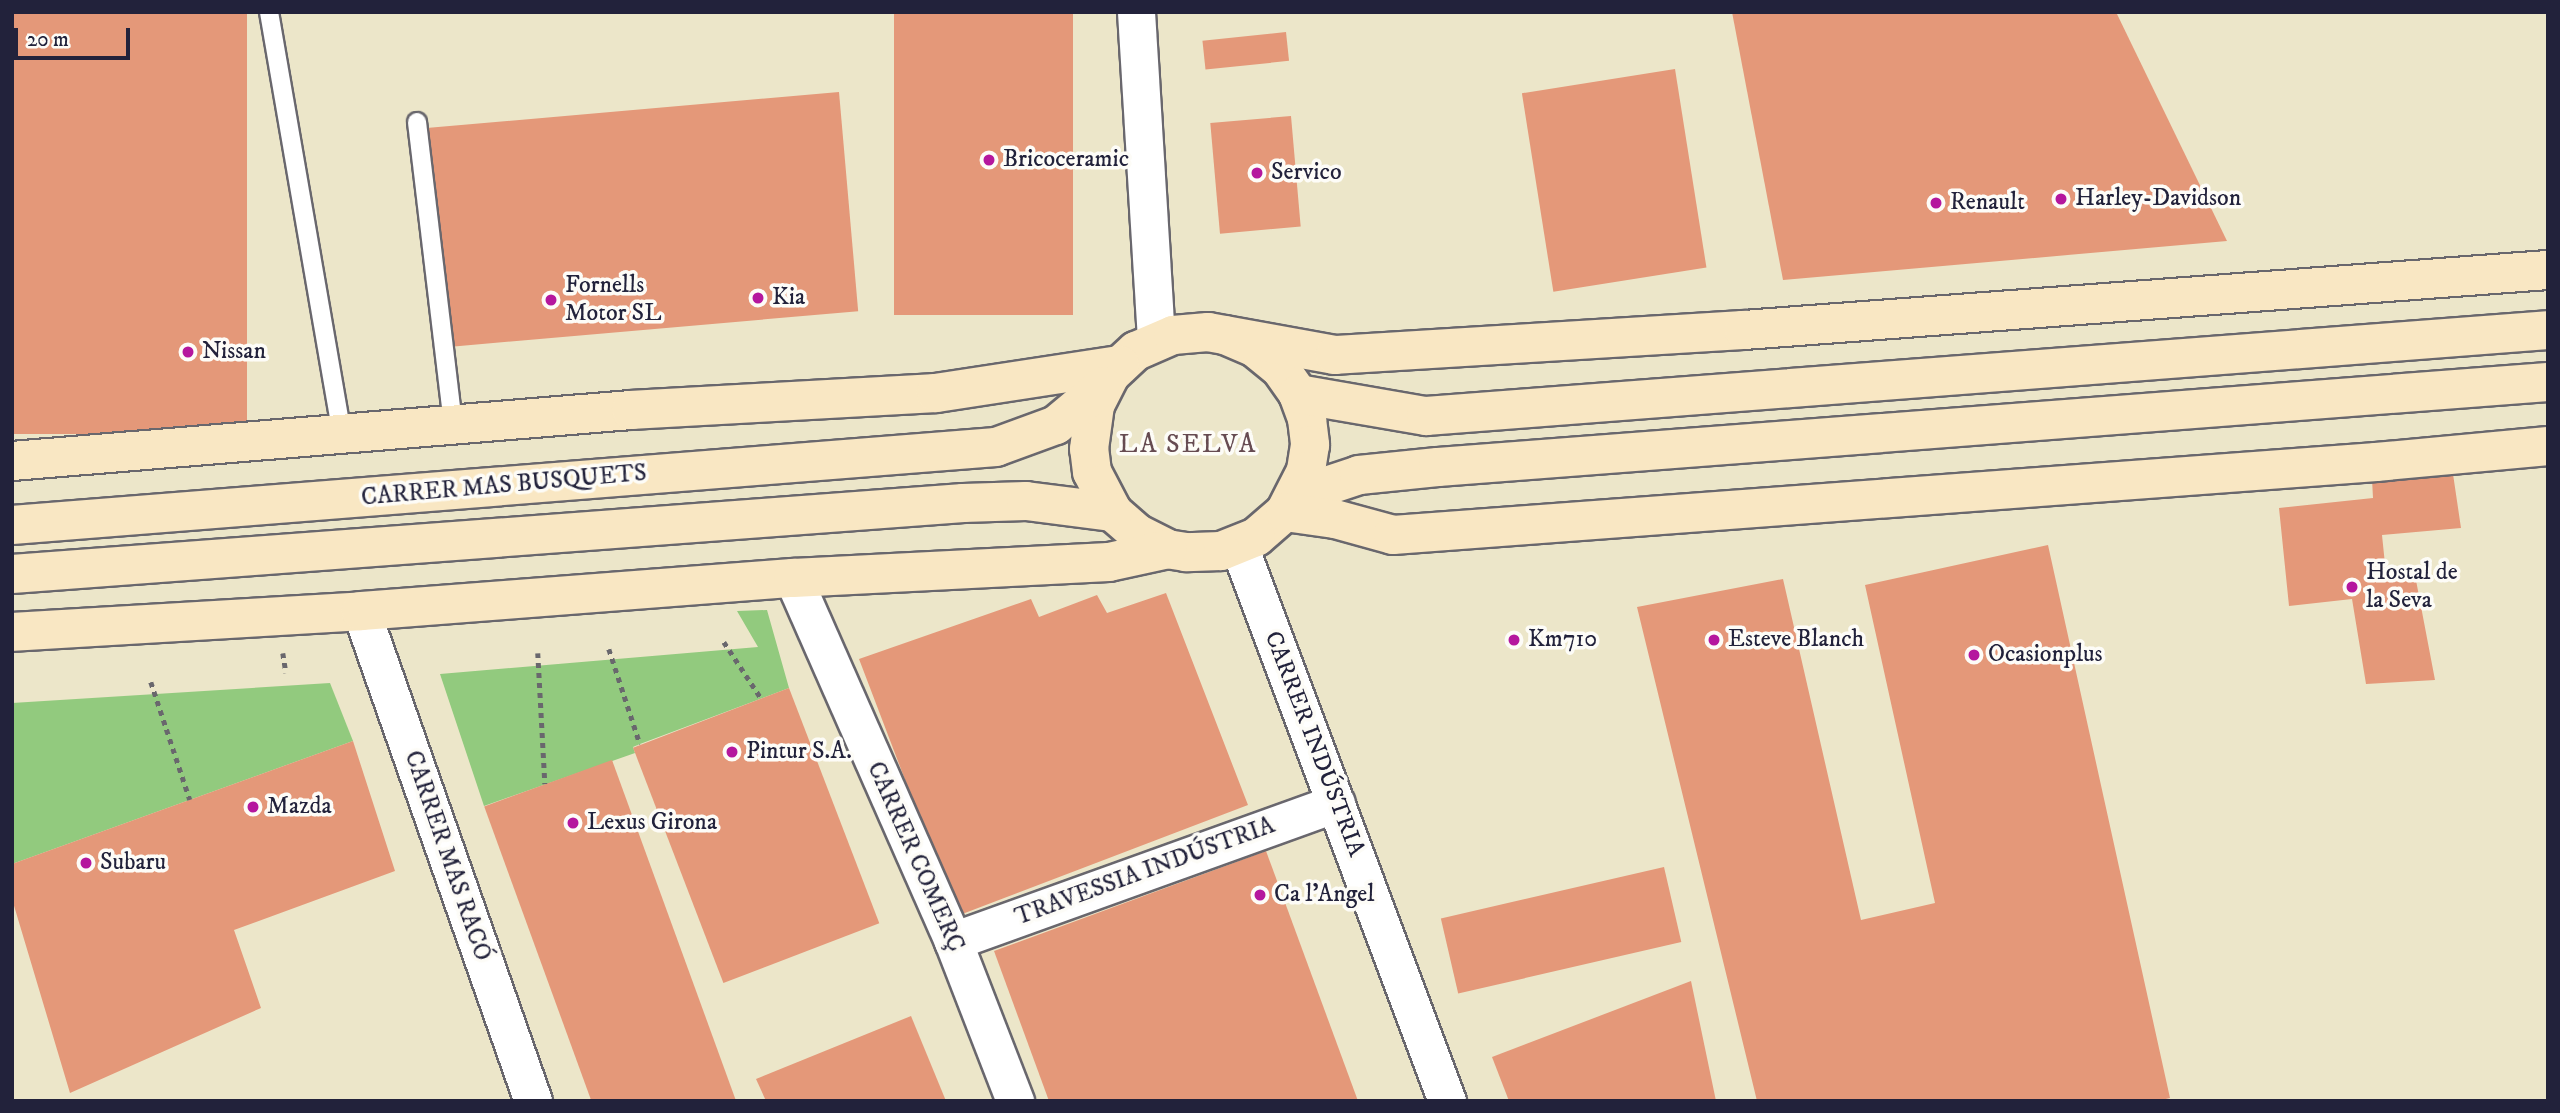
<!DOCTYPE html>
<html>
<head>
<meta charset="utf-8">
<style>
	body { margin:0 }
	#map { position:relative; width:2560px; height:1113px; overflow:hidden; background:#ece6c9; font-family:"IM FELL DW Pica",serif }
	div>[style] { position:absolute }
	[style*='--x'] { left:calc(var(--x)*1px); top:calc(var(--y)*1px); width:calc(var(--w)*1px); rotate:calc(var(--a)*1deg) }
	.green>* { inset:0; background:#92ca7e }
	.building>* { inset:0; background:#e49879; transform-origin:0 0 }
	.path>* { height:4.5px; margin-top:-2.25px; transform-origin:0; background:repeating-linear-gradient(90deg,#69676d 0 5px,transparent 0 10px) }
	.roads { filter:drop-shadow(2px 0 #69676d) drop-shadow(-2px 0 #69676d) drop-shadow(0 2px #69676d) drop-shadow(0 -2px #69676d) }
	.service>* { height:18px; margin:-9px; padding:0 9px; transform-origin:9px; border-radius:9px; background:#fff }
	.minor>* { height:37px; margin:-18.5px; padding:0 18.5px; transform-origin:18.5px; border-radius:18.5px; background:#fff }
	.secondary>* { height:38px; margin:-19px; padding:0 19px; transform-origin:19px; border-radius:19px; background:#f9e7c3 }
	.dots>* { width:19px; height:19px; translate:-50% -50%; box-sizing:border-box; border:4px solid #fdfcf7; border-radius:50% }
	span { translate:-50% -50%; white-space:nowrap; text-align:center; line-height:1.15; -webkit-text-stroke:7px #fdfcf7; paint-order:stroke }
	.poi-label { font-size:24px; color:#22223b }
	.left { translate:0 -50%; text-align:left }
	.street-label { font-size:24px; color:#22223b }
	.neighbourhood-label { font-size:26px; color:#664b51; letter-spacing:2px }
	.frame { position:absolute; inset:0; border:14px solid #22223b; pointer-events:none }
	.scale { position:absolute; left:14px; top:28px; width:116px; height:32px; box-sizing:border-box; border:4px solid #22223b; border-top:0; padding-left:9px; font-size:21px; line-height:24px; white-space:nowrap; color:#22223b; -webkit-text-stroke:5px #fdfcf7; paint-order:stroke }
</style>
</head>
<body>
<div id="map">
	<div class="green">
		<i style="clip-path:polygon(767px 610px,789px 688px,640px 744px,633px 747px,635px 753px,484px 806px,440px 674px,758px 647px,737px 611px)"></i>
		<i style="clip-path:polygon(330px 683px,353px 741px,12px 864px,12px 703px)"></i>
	</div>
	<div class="building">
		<i style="left:13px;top:12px;width:234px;height:422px"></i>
		<i style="left:894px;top:12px;width:179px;height:303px"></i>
		<i style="clip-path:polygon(1732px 12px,2116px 12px,2227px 241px,1783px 280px)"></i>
		<i style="left:1286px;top:32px;width:29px;height:84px;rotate:84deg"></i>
		<i style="left:1675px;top:69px;width:201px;height:155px;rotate:81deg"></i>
		<i style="left:839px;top:92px;width:220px;height:414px;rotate:85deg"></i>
		<i style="left:1291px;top:116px;width:111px;height:81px;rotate:85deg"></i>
		<i style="clip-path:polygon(2453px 474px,2461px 528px,2382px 535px,2386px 574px,2415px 575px,2435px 680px,2366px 684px,2352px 599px,2289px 606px,2279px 508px,2373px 498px,2372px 479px)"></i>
		<i style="clip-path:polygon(2048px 545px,2170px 1098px,2157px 1101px,1757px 1101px,1637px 607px,1783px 579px,1861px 920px,1935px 903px,1865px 585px)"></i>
		<i style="clip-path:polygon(1166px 593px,1248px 805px,957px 916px,859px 659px,1031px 599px,1039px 617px,1097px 595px,1107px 613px)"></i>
		<i style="left:789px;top:688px;width:252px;height:167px;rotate:69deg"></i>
		<i style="clip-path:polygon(353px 741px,395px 871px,234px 930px,261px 1008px,70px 1093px,12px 899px,12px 864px)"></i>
		<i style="left:612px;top:760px;width:362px;height:136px;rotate:70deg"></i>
		<i style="clip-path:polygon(1266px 851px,1358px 1101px,1049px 1101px,994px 951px)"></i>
		<i style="left:1664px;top:867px;width:77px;height:229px;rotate:77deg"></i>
		<i style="clip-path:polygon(1691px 981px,1716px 1101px,1509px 1101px,1492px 1057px)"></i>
		<i style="clip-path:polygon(911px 1016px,946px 1101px,766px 1101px,756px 1079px)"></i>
	</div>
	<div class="path">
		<i style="--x:724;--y:642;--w:67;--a:56.5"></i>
		<i style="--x:609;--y:649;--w:100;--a:71.9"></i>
		<i style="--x:283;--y:653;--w:20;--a:81"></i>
		<i style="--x:538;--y:653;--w:131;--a:86.9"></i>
		<i style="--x:151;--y:682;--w:124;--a:71.7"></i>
	</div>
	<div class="roads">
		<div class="service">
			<i style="--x:269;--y:12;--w:430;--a:80.2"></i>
			<i style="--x:417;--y:122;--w:306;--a:83.2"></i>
		</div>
		<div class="minor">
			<i style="--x:1136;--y:12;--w:329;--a:86.5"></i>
			<i style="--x:1239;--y:546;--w:593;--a:69.46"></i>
			<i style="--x:793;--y:578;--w:397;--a:66.2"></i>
			<i style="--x:953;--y:941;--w:172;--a:68.8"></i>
			<i style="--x:361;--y:611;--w:519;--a:70.66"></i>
			<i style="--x:953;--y:941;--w:407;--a:-19.8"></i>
		</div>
		<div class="secondary">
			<i style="--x:1225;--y:335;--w:33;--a:23"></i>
			<i style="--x:1255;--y:348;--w:32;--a:39"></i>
			<i style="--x:1280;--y:368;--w:32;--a:55"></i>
			<i style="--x:1298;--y:394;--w:27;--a:70"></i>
			<i style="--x:1307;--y:419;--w:26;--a:83"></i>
			<i style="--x:1310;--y:445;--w:26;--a:99"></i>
			<i style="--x:1306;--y:471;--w:46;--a:117.1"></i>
			<i style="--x:1285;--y:512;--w:38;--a:139"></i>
			<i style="--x:1256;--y:537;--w:38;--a:158"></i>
			<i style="--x:1221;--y:551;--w:35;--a:178"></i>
			<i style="--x:1186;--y:552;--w:18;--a:-171"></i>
			<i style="--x:1168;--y:549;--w:34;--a:-153"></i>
			<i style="--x:1138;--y:534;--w:33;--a:-139"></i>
			<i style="--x:1113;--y:512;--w:45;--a:-117.7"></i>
			<i style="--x:1092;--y:472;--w:23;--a:-97"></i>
			<i style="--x:1089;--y:449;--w:44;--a:-82.2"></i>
			<i style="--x:1095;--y:405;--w:35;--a:-63"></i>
			<i style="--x:1111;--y:374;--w:34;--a:-43"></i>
			<i style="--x:1136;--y:351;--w:40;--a:-23.4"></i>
			<i style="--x:1173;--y:335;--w:35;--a:-5"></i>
			<i style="--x:1208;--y:332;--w:129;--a:10.3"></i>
			<i style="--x:1335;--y:355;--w:410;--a:-3.5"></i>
			<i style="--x:1744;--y:330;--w:806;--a:-4.27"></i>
			<i style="--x:1298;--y:394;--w:130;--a:9.8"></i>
			<i style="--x:1426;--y:416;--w:1125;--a:-4.38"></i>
			<i style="--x:12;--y:461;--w:621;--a:-4.71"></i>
			<i style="--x:631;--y:410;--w:305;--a:-3.2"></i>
			<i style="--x:936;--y:393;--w:186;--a:-8.7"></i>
			<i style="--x:1296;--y:496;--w:66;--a:-18.4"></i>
			<i style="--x:1359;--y:475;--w:79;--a:-5.8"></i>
			<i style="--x:1438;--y:467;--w:1113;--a:-4.38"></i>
			<i style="--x:1285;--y:512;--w:50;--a:8"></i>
			<i style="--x:1335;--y:519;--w:60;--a:15.4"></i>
			<i style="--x:1393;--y:535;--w:986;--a:-4.25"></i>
			<i style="--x:2376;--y:462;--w:173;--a:-5.3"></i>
			<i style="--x:12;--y:525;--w:987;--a:-4.53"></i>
			<i style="--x:996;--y:447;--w:64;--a:-20.1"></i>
			<i style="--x:1056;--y:425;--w:61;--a:-39.7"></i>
			<i style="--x:12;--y:574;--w:954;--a:-4.27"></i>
			<i style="--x:963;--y:503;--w:63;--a:-1.8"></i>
			<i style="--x:1026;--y:501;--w:88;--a:7.2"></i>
			<i style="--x:12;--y:632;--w:350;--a:-3.4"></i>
			<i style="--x:361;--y:611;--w:433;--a:-4.4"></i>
			<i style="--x:793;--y:578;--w:316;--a:-2.9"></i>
			<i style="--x:1109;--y:562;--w:60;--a:-12.4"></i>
		</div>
	</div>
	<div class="dots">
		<i style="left:989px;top:160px;background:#b5179e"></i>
		<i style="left:1257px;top:173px;background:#b5179e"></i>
		<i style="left:2061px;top:199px;background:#b5179e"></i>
		<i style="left:1936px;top:203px;background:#b5179e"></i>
		<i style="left:758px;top:298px;background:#b5179e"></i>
		<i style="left:551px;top:300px;background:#b5179e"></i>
		<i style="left:188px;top:352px;background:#b5179e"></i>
		<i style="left:2352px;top:587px;background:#b5179e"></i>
		<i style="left:1514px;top:640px;background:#b5179e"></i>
		<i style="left:1714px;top:640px;background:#b5179e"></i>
		<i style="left:1974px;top:655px;background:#b5179e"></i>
		<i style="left:732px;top:752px;background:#b5179e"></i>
		<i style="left:253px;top:807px;background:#b5179e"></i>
		<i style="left:573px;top:823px;background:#b5179e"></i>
		<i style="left:86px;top:863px;background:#b5179e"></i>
		<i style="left:1260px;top:895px;background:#b5179e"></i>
	</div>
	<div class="poi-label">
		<span class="left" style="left:1003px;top:160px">Bricoceramic</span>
		<span class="left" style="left:1271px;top:173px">Servico</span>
		<span class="left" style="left:2075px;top:199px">Harley-Davidson</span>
		<span class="left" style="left:1950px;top:203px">Renault</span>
		<span class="left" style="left:565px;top:300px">Fornells<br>Motor SL</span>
		<span class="left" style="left:772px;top:298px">Kia</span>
		<span class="left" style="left:202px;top:352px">Nissan</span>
		<span class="left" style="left:2366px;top:587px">Hostal de<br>la Seva</span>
		<span class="left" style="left:1528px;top:640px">Km710</span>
		<span class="left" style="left:1728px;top:640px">Esteve Blanch</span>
		<span class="left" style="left:1988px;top:655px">Ocasionplus</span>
		<span class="left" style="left:746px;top:752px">Pintur S.A.</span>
		<span class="left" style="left:267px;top:807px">Mazda</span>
		<span class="left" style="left:587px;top:823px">Lexus Girona</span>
		<span class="left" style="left:100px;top:863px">Subaru</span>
		<span class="left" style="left:1274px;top:895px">Ca l'Angel</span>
	</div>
	<div class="street-label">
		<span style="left:504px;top:486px;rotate:-5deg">CARRER MAS BUSQUETS</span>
		<span style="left:1314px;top:744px;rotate:69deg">CARRER INDÚSTRIA</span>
		<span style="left:447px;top:856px;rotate:71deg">CARRER MAS RACÓ</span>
		<span style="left:915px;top:857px;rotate:66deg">CARRER COMERÇ</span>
		<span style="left:1145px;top:872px;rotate:-20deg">TRAVESSIA INDÚSTRIA</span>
	</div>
	<div class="neighbourhood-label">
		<span style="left:1188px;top:445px">LA SELVA</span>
	</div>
	<div class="frame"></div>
	<div class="scale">20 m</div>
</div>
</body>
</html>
